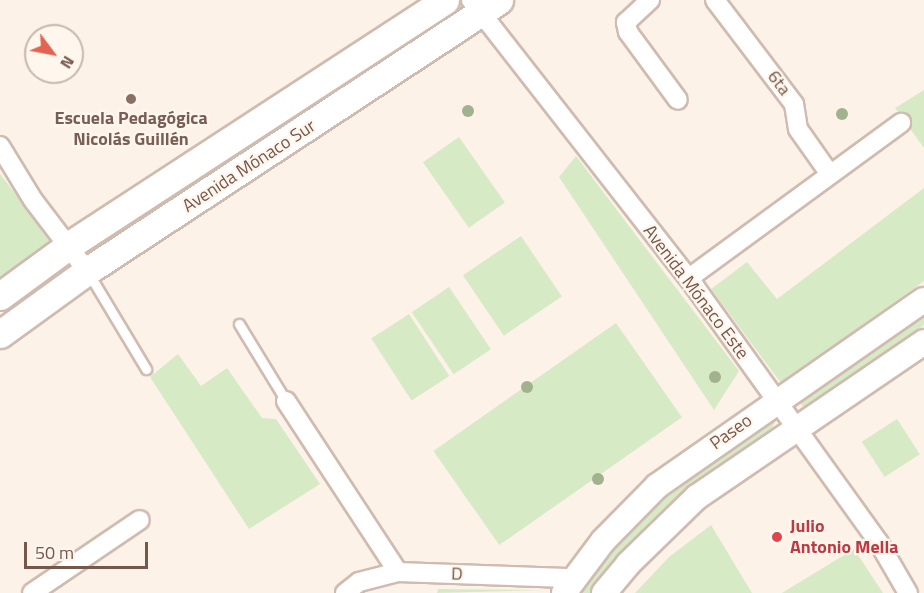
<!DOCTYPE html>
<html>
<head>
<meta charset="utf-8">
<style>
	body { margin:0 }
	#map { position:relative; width:924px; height:593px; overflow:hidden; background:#fcf2e8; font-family:"Titillium Web",sans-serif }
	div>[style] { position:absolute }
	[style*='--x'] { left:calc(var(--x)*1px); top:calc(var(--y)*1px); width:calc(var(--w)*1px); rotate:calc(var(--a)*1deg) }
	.green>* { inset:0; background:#d7eac6; transform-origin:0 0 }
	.roads { filter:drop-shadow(2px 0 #d0bbb0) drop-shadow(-2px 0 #d0bbb0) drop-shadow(0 2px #d0bbb0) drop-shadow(0 -2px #d0bbb0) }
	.service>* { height:9px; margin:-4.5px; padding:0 4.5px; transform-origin:4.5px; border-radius:4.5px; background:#fff }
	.minor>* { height:18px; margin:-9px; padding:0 9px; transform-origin:9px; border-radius:9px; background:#fff }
	.tertiary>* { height:24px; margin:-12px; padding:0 12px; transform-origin:12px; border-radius:12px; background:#fff }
	.secondary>* { height:27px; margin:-13.5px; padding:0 13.5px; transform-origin:13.5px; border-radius:13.5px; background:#fff }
	.trees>* { width:12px; height:12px; margin:-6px; border-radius:50%; background:#a2b18e }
	.dots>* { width:16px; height:16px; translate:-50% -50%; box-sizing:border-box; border:3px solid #fff7ee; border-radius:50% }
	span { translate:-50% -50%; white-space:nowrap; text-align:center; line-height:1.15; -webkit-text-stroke:4.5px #fff7ee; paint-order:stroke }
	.street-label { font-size:18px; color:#76574c }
	.education-label { font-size:18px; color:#785e54; font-weight:700 }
	.health-label { font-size:18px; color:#be3a42; font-weight:700 }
	.left { translate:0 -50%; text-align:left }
	.north { position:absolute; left:24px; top:24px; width:60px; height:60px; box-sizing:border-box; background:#fff7ee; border:2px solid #c8b7ad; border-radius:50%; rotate:122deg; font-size:16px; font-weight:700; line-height:24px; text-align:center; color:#76574c }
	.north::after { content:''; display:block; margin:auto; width:21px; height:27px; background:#e26450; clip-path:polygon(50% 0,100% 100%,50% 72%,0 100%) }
	.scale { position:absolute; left:24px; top:542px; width:124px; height:27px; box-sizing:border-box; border:3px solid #76574c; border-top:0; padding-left:8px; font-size:18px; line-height:21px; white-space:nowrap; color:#76574c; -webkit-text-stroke:4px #fff7ee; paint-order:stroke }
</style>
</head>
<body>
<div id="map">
	<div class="green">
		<i style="clip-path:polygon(394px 46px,403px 47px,401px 53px,107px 246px,101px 243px,102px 237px)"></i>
		<i style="clip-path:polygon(924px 90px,924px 148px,895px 108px)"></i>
		<i style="left:459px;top:137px;width:80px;height:44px;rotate:55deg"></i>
		<i style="clip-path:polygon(576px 156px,739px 371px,714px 410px,559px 177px)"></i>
		<i style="clip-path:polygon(0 174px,52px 240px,0 280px)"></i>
		<i style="clip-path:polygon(924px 188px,924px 281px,781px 383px,711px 289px,747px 262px,777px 299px)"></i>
		<i style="left:521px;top:236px;width:73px;height:70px;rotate:56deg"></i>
		<i style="left:449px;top:287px;width:75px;height:45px;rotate:56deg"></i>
		<i style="left:409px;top:314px;width:74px;height:45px;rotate:57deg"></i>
		<i style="clip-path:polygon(924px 314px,924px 325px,809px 409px,801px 405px,801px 397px)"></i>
		<i style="left:616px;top:323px;width:115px;height:223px;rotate:55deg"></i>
		<i style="clip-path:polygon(178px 354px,201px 386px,227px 368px,262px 418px,276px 419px,320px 484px,249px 529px,150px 377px)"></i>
		<i style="clip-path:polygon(772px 417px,775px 422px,772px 428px,689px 487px,650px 522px,591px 593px,572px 593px,609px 546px,687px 474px)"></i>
		<i style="left:897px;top:419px;width:42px;height:42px;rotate:57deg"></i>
		<i style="clip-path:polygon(711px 525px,752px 593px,635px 593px,669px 557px)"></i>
		<i style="clip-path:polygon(854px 549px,883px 593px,782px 593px)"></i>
		<i style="clip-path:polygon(438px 589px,544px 590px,437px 593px)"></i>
	</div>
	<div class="roads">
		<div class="service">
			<i style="--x:89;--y:274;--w:111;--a:59"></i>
			<i style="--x:239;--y:324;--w:90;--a:58.6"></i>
		</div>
		<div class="minor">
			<i style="--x:471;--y:0;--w:364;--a:52"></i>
			<i style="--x:695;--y:287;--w:315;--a:54.3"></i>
			<i style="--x:879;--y:543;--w:58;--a:59.9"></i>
			<i style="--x:650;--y:0;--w:33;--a:137"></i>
			<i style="--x:626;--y:22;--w:10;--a:79"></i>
			<i style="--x:628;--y:32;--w:84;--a:53.7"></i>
			<i style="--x:715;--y:0;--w:131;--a:52.8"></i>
			<i style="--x:794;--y:104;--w:25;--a:81"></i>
			<i style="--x:798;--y:129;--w:54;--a:54.8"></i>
			<i style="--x:0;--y:146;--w:63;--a:58.6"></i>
			<i style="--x:33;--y:200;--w:89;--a:52.7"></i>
			<i style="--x:689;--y:278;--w:263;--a:-36.2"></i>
			<i style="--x:286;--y:401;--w:204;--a:56.8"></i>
			<i style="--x:32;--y:593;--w:130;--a:-34.1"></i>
			<i style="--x:345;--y:593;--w:18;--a:-38"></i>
			<i style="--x:359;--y:582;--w:40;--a:-14.4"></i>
			<i style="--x:398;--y:572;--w:176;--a:2"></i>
		</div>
		<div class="tertiary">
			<i style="--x:564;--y:593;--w:65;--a:-53.1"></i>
			<i style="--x:603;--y:541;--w:77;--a:-45.5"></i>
			<i style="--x:657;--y:486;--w:325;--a:-34.9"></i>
			<i style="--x:604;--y:593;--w:38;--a:-50"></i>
			<i style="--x:628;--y:564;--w:96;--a:-44.2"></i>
			<i style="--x:697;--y:497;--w:275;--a:-34.3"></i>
		</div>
		<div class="secondary">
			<i style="--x:0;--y:296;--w:84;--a:-36.3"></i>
			<i style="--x:68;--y:246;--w:450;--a:-33.1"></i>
			<i style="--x:0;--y:334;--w:107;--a:-35.9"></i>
			<i style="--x:87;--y:271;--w:493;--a:-33.3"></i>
		</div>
	</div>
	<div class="trees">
		<i style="left:468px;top:111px"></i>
		<i style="left:842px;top:114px"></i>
		<i style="left:715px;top:377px"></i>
		<i style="left:527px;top:387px"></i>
		<i style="left:598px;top:479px"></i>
	</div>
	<div class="dots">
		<i style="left:131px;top:99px;background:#8d6e63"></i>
		<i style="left:777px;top:537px;background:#e0444e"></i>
	</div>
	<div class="street-label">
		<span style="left:779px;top:83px;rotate:53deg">6ta</span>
		<span style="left:249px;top:166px;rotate:-33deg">Avenida Mónaco Sur</span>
		<span style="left:696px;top:292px;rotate:53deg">Avenida Mónaco Este</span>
		<span style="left:731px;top:432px;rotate:-36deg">Paseo</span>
		<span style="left:457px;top:574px;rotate:2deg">D</span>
	</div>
	<div class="education-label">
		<span style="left:131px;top:129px">Escuela Pedagógica<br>Nicolás Guillén</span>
	</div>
	<div class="health-label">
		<span class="left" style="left:790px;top:537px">Julio<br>Antonio Mella</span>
	</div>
	<div class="north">N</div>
	<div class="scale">50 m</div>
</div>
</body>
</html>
